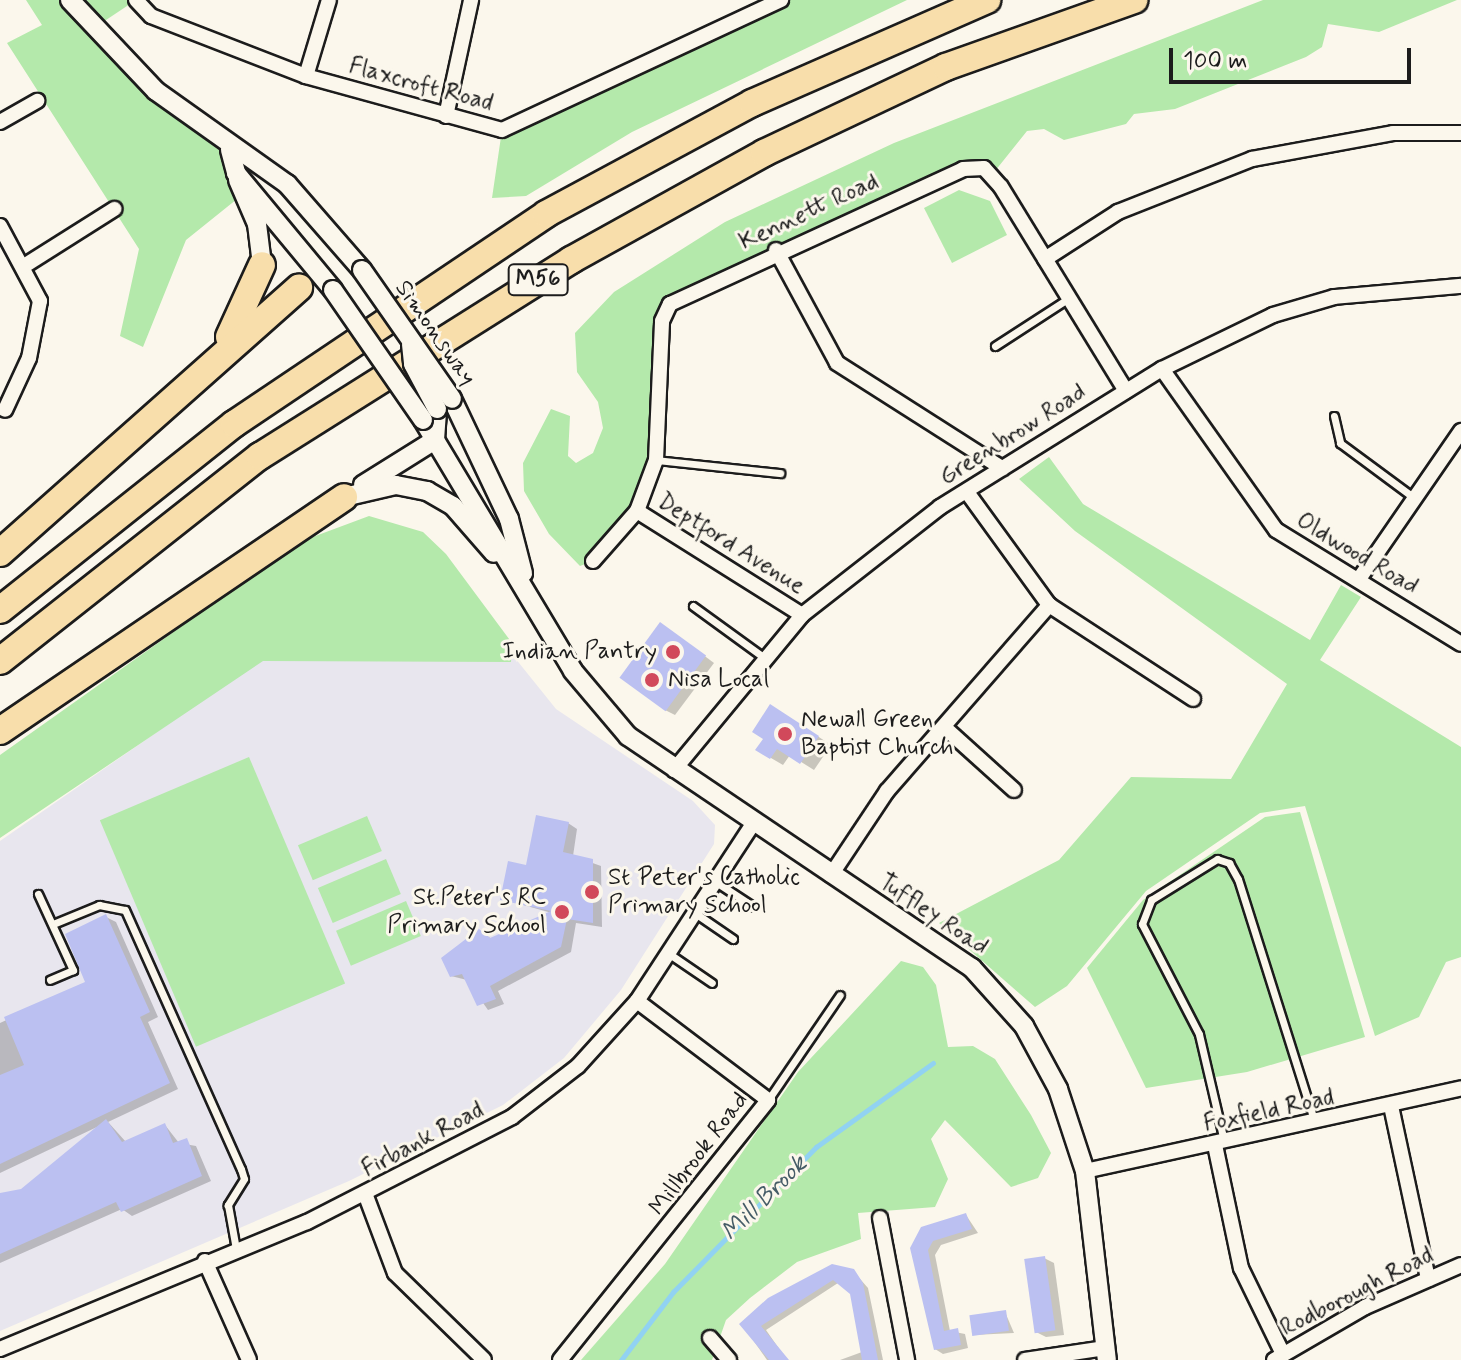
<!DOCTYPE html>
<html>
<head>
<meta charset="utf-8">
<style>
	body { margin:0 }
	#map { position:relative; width:1461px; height:1360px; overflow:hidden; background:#fbf7ec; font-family:Mynerve,sans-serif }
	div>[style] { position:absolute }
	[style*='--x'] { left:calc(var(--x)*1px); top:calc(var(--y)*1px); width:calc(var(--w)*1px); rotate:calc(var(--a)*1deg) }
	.built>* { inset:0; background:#e8e6ee }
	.green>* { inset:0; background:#b4e9ab; transform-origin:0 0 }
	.shadow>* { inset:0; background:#0003 }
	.stream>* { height:5px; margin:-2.5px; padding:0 2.5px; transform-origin:2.5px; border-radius:2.5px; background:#91d2f2 }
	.building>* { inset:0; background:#bbc0f1; transform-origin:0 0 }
	.roads { filter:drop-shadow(2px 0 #1c1c1c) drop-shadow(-2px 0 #1c1c1c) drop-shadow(0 2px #1c1c1c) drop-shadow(0 -2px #1c1c1c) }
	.service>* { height:7px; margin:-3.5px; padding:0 3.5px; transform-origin:3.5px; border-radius:3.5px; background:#fbf7ec }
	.minor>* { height:14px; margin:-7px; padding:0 7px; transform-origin:7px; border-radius:7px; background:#fbf7ec }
	.tertiary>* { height:18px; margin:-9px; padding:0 9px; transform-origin:9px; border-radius:9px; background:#fbf7ec }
	.motorway>* { height:26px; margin:-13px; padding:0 13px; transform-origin:13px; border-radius:13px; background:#f8deab }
	.bridges { filter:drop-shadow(2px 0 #1c1c1c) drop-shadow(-2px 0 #1c1c1c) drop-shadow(0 2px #1c1c1c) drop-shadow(0 -2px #1c1c1c) }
	.tertiary-bridge>* { height:18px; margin:-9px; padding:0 9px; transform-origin:9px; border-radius:9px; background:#fbf7ec }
	.dots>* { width:22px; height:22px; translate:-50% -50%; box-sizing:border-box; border:4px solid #fbf7ec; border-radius:50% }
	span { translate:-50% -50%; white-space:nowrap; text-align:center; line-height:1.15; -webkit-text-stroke:6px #fbf7ec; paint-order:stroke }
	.shield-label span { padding:2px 6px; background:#fbf7ec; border:2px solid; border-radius:6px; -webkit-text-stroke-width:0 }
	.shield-label { font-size:22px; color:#1c1c1c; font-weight:700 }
	.street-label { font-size:24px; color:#1c1c1c }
	.poi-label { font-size:24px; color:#1c1c1c }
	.right { translate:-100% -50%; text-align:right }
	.left { translate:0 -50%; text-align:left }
	.water-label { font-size:26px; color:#455c67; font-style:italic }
	.scale { position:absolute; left:1169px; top:48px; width:242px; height:36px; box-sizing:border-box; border:4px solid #1c1c1c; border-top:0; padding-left:10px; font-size:24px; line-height:28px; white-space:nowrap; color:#1c1c1c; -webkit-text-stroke:6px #fbf7ec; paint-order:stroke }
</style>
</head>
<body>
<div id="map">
	<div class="built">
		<i style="clip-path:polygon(499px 638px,556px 709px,693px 801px,715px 825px,714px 844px,621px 990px,564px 1058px,503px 1105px,349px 1181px,0 1331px,0 841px,278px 648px)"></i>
	</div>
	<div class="green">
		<i style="clip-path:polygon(26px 0,136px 0,94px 28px,230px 150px,242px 195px,186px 240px,143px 347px,120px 336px,139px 249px,7px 43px,42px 25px)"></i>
		<i style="clip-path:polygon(781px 0,907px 0,632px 132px,526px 196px,492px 198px,502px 130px)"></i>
		<i style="clip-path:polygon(1263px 0,1457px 0,1379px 32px,1328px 24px,1322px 47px,1306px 57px,1175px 109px,1134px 114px,1126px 124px,1064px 140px,1044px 129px,1027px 131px,991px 176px,963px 169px,671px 304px,662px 321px,663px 427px,637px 511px,593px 561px,580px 566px,549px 534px,524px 491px,523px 463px,551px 409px,570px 416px,568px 456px,576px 463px,593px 453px,603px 428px,598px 402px,577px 372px,575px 333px,614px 292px,725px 222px,894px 143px)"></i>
		<i style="clip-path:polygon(959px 190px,990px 201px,1007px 235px,952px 263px,924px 208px)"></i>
		<i style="clip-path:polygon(1049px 457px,1083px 504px,1310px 640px,1341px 585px,1361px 597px,1320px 660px,1461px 747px,1461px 957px,1446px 962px,1419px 1017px,1375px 1036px,1305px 806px,1260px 813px,1146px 891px,1067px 986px,1035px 1007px,939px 923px,1059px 860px,1131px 777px,1231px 779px,1287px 684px,1075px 531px,1019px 479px)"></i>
		<i style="clip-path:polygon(369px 516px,423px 532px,446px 554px,512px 643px,511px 662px,263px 661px,0 838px,0 755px,302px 541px)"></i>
		<i style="left:249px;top:757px;width:246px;height:162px;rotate:67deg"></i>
		<i style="clip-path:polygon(1300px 812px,1365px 1037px,1247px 1072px,1146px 1088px,1087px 968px,1143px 900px,1265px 817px)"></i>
		<i style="left:367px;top:816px;width:38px;height:75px;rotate:67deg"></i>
		<i style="left:386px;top:859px;width:38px;height:74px;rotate:67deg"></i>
		<i style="left:406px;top:901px;width:38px;height:76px;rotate:67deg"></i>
		<i style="clip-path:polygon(901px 961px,923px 967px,936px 985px,948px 1047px,973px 1046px,995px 1059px,1031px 1115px,1051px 1153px,1038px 1178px,1011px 1187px,945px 1120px,931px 1139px,948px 1179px,935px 1207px,858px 1213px,861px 1239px,797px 1262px,750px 1298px,726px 1320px,712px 1360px,581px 1360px,665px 1264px,798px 1072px)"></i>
	</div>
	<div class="shadow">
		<i style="clip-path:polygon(670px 630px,714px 663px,675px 715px,665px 710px)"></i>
		<i style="clip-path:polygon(784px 714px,831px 745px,814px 770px,790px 755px,783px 765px,771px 758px,765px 739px)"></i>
		<i style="clip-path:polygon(568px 823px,577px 829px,573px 856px,601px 866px,602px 927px,576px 923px,571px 952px,498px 991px,504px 1004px,488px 1010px,467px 980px,451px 976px,479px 931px,492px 939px,552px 913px,502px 899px)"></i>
		<i style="clip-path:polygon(106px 917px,116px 922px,158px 1017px,148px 1022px,178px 1089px,108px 1122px,126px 1142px,165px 1125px,179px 1143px,196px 1146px,211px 1181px,132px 1216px,122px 1209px,0 1263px,0 1195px,22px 1191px,97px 1127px,0 1173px,0 1023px,87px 983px)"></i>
		<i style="clip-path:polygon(966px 1215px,978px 1233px,941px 1245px,935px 1255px,950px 1331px,965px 1334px,968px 1348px,943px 1354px,935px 1349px,912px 1248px)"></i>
		<i style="clip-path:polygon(1044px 1258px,1054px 1263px,1064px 1335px,1046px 1337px,1036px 1332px)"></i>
		<i style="clip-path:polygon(853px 1271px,868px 1288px,883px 1360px,840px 1360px,862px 1352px,852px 1293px,838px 1283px,766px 1330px,787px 1360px,767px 1360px,742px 1324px,769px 1300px)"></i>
		<i style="clip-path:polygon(1005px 1312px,1014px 1333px,974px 1335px)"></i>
	</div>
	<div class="stream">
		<i style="--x:621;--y:1360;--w:86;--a:-52.6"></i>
		<i style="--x:673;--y:1292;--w:204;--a:-45.4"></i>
		<i style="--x:816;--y:1147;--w:144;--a:-35.7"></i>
	</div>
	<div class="building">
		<i style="left:660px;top:622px;width:57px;height:69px;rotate:36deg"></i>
		<i style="clip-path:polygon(770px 704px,819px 736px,800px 764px,777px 749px,770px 759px,755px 750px,763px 739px,752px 732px)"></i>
		<i style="clip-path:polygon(536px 815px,569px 822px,563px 852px,593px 859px,593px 923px,567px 919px,561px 947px,490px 986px,496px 999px,477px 1006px,462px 974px,450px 977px,441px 958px,479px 929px,490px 938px,551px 911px,500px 900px,508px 861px,526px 865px)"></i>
		<i style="clip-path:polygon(106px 914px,150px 1012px,140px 1017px,170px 1083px,0 1164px,0 1075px,24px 1065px,4px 1017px,85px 982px,65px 934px)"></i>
		<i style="clip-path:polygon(106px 1119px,122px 1142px,165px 1123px,173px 1143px,187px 1138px,202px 1176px,121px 1212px,116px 1202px,0 1254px,0 1193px,21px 1189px)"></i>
		<i style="clip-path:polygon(966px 1213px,972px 1229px,933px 1241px,928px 1250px,944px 1331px,958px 1328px,961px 1345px,934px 1350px,910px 1248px,921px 1227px)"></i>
		<i style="left:1045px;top:1256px;width:75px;height:21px;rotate:82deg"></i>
		<i style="clip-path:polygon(832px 1264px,854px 1269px,863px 1283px,878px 1360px,862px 1360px,850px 1294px,833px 1280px,761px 1326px,789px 1360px,769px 1360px,739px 1324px,768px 1298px)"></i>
		<i style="left:1006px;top:1310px;width:21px;height:37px;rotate:82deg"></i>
	</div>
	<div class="roads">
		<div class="service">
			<i style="--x:995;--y:346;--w:88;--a:-33"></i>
			<i style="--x:1334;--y:416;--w:28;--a:77"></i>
			<i style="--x:1340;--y:443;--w:91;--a:36.5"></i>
			<i style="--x:656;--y:460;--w:125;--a:6"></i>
			<i style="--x:693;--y:606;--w:90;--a:36"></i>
			<i style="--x:716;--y:882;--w:45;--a:33.3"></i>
			<i style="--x:38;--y:894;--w:84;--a:65.3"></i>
			<i style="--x:73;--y:970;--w:25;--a:157"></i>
			<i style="--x:695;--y:913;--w:46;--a:34.4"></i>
			<i style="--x:53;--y:924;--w:50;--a:-22.4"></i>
			<i style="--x:99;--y:905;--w:26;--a:11"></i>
			<i style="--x:125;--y:910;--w:284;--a:65.9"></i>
			<i style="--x:241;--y:1169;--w:10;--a:73"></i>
			<i style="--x:244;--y:1179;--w:31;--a:122"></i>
			<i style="--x:228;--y:1205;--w:45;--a:79.7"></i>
			<i style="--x:668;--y:953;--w:53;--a:34.3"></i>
			<i style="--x:768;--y:1100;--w:127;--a:-55.6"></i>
			<i style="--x:1224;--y:1141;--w:110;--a:-103.2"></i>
			<i style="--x:1199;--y:1034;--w:124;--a:-117.4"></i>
			<i style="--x:1142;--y:924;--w:26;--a:-69"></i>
			<i style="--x:1151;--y:900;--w:78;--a:-31.8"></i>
			<i style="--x:1217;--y:859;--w:13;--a:18"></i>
			<i style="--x:1229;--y:863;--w:18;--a:61"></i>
			<i style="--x:1238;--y:879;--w:253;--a:72.5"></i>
		</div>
		<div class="minor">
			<i style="--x:136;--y:0;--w:22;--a:47"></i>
			<i style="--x:151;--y:16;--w:166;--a:21.2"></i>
			<i style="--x:306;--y:76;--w:203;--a:15.4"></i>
			<i style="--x:502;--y:130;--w:308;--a:-25"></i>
			<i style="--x:306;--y:76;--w:79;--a:-73.2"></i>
			<i style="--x:446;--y:116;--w:119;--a:-77.8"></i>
			<i style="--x:0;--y:122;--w:43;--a:-29.6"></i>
			<i style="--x:0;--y:226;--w:85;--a:61.9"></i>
			<i style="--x:40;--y:301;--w:58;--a:100.9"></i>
			<i style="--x:29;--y:358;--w:57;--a:114.8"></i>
			<i style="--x:776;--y:250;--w:128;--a:61.6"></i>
			<i style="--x:837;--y:363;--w:196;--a:32.5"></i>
			<i style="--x:1045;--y:259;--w:87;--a:-32.8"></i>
			<i style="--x:1118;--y:212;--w:144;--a:-21.6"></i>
			<i style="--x:1252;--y:159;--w:143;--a:-10.4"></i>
			<i style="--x:1393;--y:133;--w:68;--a:0"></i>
			<i style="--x:24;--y:266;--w:107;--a:-32.3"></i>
			<i style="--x:1162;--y:369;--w:197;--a:54.7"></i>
			<i style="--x:1276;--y:530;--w:217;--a:31.6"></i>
			<i style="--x:967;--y:492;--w:140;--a:54"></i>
			<i style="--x:1049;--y:605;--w:172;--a:33.1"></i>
			<i style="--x:637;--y:511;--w:195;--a:32.2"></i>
			<i style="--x:593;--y:561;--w:67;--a:-48.7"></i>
			<i style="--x:637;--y:511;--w:54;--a:-69.6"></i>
			<i style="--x:656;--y:460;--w:139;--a:-87.5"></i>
			<i style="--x:662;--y:321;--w:19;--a:-65"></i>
			<i style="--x:670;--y:304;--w:323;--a:-24.7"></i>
			<i style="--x:963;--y:169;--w:21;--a:-3"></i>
			<i style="--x:984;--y:168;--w:25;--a:48"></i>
			<i style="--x:1001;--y:187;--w:239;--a:58.5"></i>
			<i style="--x:1359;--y:579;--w:180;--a:-55.4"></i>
			<i style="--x:944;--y:727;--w:94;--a:42"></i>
			<i style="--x:674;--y:770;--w:201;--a:-50.4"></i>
			<i style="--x:802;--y:615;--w:175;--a:-38"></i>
			<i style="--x:940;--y:507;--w:261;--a:-31.9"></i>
			<i style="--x:1162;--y:369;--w:123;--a:-25.9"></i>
			<i style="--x:1273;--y:315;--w:64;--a:-16.4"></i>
			<i style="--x:1334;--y:297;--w:127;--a:-5"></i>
			<i style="--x:831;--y:875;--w:101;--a:-56.3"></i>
			<i style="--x:887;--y:791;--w:247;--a:-48.9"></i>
			<i style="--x:1391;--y:1106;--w:177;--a:77.9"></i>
			<i style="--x:1215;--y:1145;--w:126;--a:78.1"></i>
			<i style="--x:1241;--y:1268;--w:96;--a:64"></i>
			<i style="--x:1085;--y:1171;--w:385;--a:-12.4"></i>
			<i style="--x:366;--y:1196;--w:82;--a:69.4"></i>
			<i style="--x:395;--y:1273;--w:124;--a:44.3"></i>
			<i style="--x:880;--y:1218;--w:145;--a:79.2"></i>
			<i style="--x:205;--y:1261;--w:108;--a:66"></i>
			<i style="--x:710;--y:1338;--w:29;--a:49"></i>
			<i style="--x:0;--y:1349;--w:332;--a:-22.5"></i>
			<i style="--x:307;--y:1222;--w:230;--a:-27.1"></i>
			<i style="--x:512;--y:1117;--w:83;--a:-37.7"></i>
			<i style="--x:578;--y:1066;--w:88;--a:-47.8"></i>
			<i style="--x:637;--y:1001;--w:212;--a:-56.8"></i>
			<i style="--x:560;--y:1360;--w:333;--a:-51.3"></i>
			<i style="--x:768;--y:1100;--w:164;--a:-142.9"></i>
			<i style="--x:1025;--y:1360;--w:81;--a:-8.5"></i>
			<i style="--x:1274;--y:1360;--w:105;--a:-30.2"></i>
			<i style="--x:1365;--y:1307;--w:105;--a:-23.6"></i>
		</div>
		<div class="tertiary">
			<i style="--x:70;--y:0;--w:125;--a:46.6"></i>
			<i style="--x:156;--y:91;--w:161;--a:35.4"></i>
			<i style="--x:287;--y:184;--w:114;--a:48.9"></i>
			<i style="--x:230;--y:150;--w:24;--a:75"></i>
			<i style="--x:236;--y:173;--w:152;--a:50.3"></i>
			<i style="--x:238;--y:180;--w:48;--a:66.6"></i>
			<i style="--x:257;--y:224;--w:41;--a:83"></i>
			<i style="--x:452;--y:399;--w:133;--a:64.6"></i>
			<i style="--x:509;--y:519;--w:56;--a:75.5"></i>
			<i style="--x:423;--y:420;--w:292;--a:59.1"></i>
			<i style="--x:573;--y:671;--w:85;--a:49.8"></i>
			<i style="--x:628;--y:736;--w:415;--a:34"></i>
			<i style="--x:972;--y:968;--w:78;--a:48.1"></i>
			<i style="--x:1024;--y:1026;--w:72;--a:61.6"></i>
			<i style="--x:1058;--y:1089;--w:86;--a:71.8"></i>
			<i style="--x:1085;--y:1171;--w:190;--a:83.4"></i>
			<i style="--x:363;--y:485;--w:85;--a:-32"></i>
			<i style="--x:435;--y:440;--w:31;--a:-86"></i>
			<i style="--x:344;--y:497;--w:53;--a:-13"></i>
			<i style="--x:396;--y:485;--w:32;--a:11"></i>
			<i style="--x:427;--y:491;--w:30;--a:30"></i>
			<i style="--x:453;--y:506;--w:62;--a:48.9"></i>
		</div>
		<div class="motorway">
			<i style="--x:229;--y:337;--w:79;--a:-65.4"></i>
			<i style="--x:0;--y:553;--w:400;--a:-41.6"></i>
			<i style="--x:0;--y:610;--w:299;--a:-38.5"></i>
			<i style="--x:234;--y:424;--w:376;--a:-33.9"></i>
			<i style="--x:546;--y:214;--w:234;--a:-28.3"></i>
			<i style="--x:752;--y:103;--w:257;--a:-23.7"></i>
			<i style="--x:0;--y:661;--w:331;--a:-38.3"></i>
			<i style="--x:260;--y:456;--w:368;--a:-32.2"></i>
			<i style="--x:571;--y:260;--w:221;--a:-29"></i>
			<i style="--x:764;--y:153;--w:201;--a:-25.3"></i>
			<i style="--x:946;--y:67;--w:200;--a:-19.6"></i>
			<i style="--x:0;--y:731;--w:416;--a:-34.2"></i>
		</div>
	</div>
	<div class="bridges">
		<div class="tertiary-bridge">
			<i style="--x:362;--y:270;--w:157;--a:55.1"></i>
			<i style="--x:333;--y:290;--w:158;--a:55.3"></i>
			<i style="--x:411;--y:344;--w:20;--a:84"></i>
			<i style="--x:413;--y:364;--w:51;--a:61.9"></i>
		</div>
	</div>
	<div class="dots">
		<i style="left:673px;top:652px;background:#d1495b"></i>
		<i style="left:652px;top:680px;background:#d1495b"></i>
		<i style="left:785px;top:734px;background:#d1495b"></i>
		<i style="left:592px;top:892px;background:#d1495b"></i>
		<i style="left:562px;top:912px;background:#d1495b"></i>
	</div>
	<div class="shield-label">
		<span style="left:538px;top:280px">M56</span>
	</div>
	<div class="street-label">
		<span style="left:421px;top:85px;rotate:15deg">Flaxcroft Road</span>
		<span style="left:809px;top:212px;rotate:-25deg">Kennett Road</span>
		<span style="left:435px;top:333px;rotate:55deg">Simonsway</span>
		<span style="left:1013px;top:435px;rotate:-32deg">Greenbrow Road</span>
		<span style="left:731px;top:544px;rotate:32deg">Deptford Avenue</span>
		<span style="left:1357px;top:554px;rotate:31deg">Oldwood Road</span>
		<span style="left:933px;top:915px;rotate:34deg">Tuffley Road</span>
		<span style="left:1269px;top:1111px;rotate:-12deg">Foxfield Road</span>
		<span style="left:423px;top:1140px;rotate:-28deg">Firbank Road</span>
		<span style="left:699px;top:1154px;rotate:-53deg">Millbrook Road</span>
		<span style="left:1357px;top:1292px;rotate:-27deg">Rodborough Road</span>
	</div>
	<div class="poi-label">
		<span class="right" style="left:657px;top:652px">Indian Pantry</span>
		<span class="left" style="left:668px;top:680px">Nisa Local</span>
		<span class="left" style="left:801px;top:734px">Newall Green<br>Baptist Church</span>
		<span class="left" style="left:608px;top:892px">St Peter's Catholic<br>Primary School</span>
		<span class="right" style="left:546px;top:912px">St.Peter's RC<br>Primary School</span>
	</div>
	<div class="water-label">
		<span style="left:765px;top:1199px;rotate:-45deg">Mill Brook</span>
	</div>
	<div class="scale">100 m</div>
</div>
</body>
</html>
